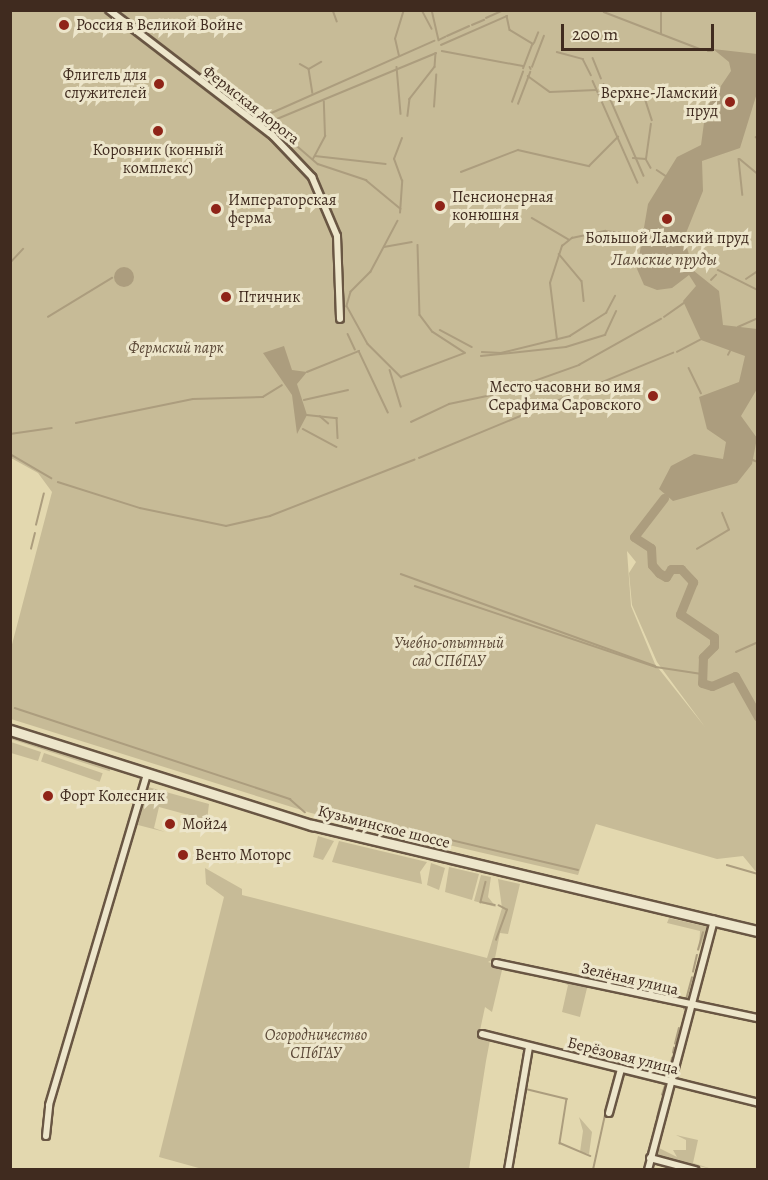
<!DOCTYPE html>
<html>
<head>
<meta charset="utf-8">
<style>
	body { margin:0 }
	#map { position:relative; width:768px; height:1180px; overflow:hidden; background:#e3d8af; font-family:Alegreya,serif }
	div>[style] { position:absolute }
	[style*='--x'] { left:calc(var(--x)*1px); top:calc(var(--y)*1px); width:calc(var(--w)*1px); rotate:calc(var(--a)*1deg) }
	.green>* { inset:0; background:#c7bb97; transform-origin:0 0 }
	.water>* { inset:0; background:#ac9d7e }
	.round { border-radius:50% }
	.stream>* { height:1.5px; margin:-0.75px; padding:0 0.75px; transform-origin:0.75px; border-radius:0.75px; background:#ac9d7e }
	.river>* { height:9px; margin:-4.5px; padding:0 4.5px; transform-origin:4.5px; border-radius:4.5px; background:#ac9d7e }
	.roads { filter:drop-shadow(2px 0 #695643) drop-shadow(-2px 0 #695643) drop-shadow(0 2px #695643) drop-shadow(0 -2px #695643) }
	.minor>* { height:6px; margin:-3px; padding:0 3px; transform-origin:3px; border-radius:3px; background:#ede6cb }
	.secondary>* { height:9px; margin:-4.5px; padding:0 4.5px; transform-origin:4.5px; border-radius:4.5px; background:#ede6cb }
	.dots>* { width:16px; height:16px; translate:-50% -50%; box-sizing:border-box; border:3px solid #ede6cb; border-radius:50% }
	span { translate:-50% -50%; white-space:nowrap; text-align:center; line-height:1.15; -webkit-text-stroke:6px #ede6cb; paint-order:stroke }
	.poi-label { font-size:16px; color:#402b1f }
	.left { translate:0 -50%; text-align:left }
	.right { translate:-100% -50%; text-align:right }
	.street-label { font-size:16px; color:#402b1f }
	.park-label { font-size:16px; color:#5b4837; font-style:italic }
	.water-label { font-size:18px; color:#5b4837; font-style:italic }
	.frame { position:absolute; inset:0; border:12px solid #402b1f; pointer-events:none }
	.scale { position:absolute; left:561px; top:24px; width:153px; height:27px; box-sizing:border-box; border:3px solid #402b1f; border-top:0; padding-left:8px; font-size:18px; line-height:21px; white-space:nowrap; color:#402b1f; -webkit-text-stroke:4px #ede6cb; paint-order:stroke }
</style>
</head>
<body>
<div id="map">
	<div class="green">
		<i style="clip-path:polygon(evenodd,11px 11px,106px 11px,271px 138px,311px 180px,338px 232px,322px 188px,296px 154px,113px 11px,757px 11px,757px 873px,743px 856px,717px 859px,596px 824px,578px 875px,311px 813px,11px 719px,10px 652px,52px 492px,38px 473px,11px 458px,11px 11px,627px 551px,636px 562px,629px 573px,632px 605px,657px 662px,705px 727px,655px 664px,631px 606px,627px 551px)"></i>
		<i style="left:11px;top:735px;width:105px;height:4px;rotate:18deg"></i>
		<i style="clip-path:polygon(11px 742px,41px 752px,38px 761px,11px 753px)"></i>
		<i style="left:44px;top:753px;width:62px;height:9px;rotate:19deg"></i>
		<i style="clip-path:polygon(148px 787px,209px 804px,207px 820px,159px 807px,154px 828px,165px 832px,138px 825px)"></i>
		<i style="clip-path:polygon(318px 836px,334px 841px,323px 860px,313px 857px)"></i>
		<i style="clip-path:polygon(339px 841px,427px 862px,420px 872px,422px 884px,332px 862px)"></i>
		<i style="clip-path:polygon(431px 863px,445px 868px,439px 890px,427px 885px)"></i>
		<i style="clip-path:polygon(449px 867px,479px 874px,472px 900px,445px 892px)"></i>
		<i style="clip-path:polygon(205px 868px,242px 889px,242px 895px,487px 958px,502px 908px,498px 879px,520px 884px,508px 934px,500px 933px,495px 958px,488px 962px,530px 976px,502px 970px,492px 1012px,485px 1007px,479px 1035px,495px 1040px,490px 1040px,486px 1061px,469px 1169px,206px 1170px,159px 1157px,224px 897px,206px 884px)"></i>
		<i style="clip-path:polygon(481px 875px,491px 877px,488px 897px,496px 907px,474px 901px)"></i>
		<i style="clip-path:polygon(669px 918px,708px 927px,699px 950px,700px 931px,667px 923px)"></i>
		<i style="clip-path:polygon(548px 976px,588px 984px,580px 1017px,562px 1012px,568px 985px)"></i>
		<i style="clip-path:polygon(579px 1117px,592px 1132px,589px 1154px,580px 1152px,583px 1131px)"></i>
		<i style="clip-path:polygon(676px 1135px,698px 1140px,693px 1163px,712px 1169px,654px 1156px,657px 1147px,677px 1157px,673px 1150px,686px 1150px,686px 1140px)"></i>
	</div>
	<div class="water">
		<i style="clip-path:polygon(713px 49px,757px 54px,757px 93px,740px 148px,702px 161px,703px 191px,684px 238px,694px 271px,719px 291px,723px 325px,757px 329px,757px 389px,741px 416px,757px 438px,752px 464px,737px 483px,673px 501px,659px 489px,671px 466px,694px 454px,723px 459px,726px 442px,707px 429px,699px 397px,739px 382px,745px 356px,701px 340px,683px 301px,696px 286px,689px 275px,672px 288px,657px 290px,644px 285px,637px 269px,648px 204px,677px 157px,701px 145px,706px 108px,731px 71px,729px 62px)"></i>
		<i class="round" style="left:114px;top:267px;width:20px;height:20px"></i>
		<i style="clip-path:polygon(284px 346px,292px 370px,307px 372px,297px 384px,307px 415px,297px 434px,292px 395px,263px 353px)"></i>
	</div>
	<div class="stream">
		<i style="--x:333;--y:10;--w:12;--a:70"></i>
		<i style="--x:422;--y:10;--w:21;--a:62"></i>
		<i style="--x:432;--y:10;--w:31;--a:77"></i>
		<i style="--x:439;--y:40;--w:7;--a:-27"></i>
		<i style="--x:604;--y:12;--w:103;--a:21.1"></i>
		<i style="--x:486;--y:18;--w:20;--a:-24"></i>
		<i style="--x:472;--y:25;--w:13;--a:-23"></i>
		<i style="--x:661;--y:34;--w:24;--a:-90"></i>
		<i style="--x:447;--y:36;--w:24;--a:-24"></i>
		<i style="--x:534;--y:43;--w:11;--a:-68"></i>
		<i style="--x:441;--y:45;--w:72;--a:-23.7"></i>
		<i style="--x:507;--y:16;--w:14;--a:78"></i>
		<i style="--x:510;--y:30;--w:27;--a:31"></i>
		<i style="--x:533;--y:44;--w:26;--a:111"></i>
		<i style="--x:442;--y:51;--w:82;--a:10.5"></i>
		<i style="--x:708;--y:51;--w:4;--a:0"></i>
		<i style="--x:557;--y:52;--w:27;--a:15"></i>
		<i style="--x:583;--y:59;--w:18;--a:63"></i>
		<i style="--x:399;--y:56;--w:17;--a:-103"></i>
		<i style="--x:395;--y:39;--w:30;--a:-73"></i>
		<i style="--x:593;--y:58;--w:22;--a:68"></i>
		<i style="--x:300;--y:64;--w:10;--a:29"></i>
		<i style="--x:309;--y:69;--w:24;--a:81"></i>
		<i style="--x:397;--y:67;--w:47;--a:85.1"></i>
		<i style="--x:530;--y:67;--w:2;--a:63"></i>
		<i style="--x:532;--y:67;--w:33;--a:-69"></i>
		<i style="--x:309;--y:69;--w:14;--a:-30"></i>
		<i style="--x:528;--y:76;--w:27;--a:36"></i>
		<i style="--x:550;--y:92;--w:46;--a:-2.5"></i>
		<i style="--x:593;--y:81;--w:111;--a:66.2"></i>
		<i style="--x:604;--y:84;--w:100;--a:66.5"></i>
		<i style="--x:646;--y:101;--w:20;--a:72"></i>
		<i style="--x:512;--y:102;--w:32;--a:-70"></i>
		<i style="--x:518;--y:104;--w:34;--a:-69"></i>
		<i style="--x:434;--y:107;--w:32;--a:-86"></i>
		<i style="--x:267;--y:115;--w:183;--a:-23.9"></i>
		<i style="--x:277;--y:119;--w:172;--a:-22.5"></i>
		<i style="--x:436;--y:53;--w:14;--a:94"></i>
		<i style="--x:435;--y:67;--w:41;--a:128"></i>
		<i style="--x:410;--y:99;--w:17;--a:97"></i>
		<i style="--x:756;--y:137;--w:3;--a:45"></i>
		<i style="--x:296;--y:145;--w:29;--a:41"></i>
		<i style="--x:318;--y:164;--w:51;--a:18.4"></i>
		<i style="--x:366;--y:180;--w:45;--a:39.6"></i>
		<i style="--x:315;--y:156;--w:71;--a:6.4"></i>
		<i style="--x:633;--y:158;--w:13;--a:4"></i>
		<i style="--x:646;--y:159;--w:10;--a:61"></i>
		<i style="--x:313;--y:159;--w:26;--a:-62"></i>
		<i style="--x:325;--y:136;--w:34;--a:-92"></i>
		<i style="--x:646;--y:159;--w:35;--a:-82"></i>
		<i style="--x:739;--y:159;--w:36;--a:84"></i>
		<i style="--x:740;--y:159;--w:23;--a:40"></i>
		<i style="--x:657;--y:170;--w:11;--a:34"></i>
		<i style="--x:461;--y:172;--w:61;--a:-21.1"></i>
		<i style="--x:518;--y:150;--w:73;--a:12.7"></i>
		<i style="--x:589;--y:166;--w:41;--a:-45"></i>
		<i style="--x:400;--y:213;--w:32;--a:-86"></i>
		<i style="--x:402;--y:181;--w:23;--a:-110"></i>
		<i style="--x:394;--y:159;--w:22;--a:-69"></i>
		<i style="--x:532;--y:218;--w:42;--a:30.3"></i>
		<i style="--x:398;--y:221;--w:58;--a:117.9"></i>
		<i style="--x:371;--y:272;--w:28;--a:135"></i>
		<i style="--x:351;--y:292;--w:15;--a:106"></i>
		<i style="--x:347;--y:306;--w:43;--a:61.1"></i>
		<i style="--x:368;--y:344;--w:47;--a:45"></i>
		<i style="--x:401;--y:377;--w:68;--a:-20.6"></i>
		<i style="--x:635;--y:236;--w:9;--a:18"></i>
		<i style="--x:418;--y:245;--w:70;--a:88.4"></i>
		<i style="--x:420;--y:315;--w:21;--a:53"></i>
		<i style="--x:433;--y:332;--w:38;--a:33"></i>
		<i style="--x:384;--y:247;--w:28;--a:-10"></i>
		<i style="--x:559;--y:254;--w:35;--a:50"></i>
		<i style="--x:582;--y:281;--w:20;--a:84"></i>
		<i style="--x:10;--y:263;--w:19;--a:-47"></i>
		<i style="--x:718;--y:270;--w:45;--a:26.6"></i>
		<i style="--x:746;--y:279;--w:14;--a:-34"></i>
		<i style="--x:711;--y:280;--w:7;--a:-45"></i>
		<i style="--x:48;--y:317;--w:75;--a:-31.4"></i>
		<i style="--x:664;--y:317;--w:24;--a:-35"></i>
		<i style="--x:738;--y:327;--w:22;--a:-24"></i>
		<i style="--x:440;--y:330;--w:36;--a:28"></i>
		<i style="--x:348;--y:334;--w:17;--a:65"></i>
		<i style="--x:557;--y:340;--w:57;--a:-97"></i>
		<i style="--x:550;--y:283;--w:39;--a:-72"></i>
		<i style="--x:562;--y:246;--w:13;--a:-39"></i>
		<i style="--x:572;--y:238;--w:34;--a:-12"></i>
		<i style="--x:605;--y:231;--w:25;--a:7"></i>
		<i style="--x:482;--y:352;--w:19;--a:3"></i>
		<i style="--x:501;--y:353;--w:71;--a:-13.8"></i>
		<i style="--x:570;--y:336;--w:43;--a:-32.6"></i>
		<i style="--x:606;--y:313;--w:19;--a:-62"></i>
		<i style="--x:677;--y:352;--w:26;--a:-28"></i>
		<i style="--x:728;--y:355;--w:4;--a:-63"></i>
		<i style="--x:481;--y:356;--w:85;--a:-6"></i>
		<i style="--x:566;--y:347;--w:41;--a:-17.1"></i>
		<i style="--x:605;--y:335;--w:26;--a:-65"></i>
		<i style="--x:689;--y:368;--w:28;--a:64"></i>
		<i style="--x:390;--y:370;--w:38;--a:73"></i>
		<i style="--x:307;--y:372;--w:56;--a:-22"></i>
		<i style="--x:359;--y:351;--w:68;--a:64.6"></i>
		<i style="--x:304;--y:400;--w:45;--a:-12.8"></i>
		<i style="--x:307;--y:415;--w:30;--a:6"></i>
		<i style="--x:337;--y:418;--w:20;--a:87"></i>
		<i style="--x:320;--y:416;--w:11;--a:41"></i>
		<i style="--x:411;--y:422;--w:42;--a:-25.3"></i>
		<i style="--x:449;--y:404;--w:53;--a:-11.9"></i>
		<i style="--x:501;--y:393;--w:83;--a:-19.7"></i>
		<i style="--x:579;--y:365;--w:94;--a:-29.3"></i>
		<i style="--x:76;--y:423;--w:119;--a:-11.6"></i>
		<i style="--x:193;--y:399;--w:70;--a:-1.6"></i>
		<i style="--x:263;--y:397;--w:22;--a:-32"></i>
		<i style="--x:303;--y:429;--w:38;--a:28"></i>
		<i style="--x:10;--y:434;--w:42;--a:-8.1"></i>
		<i style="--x:10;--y:454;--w:48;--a:30.3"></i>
		<i style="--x:419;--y:458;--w:275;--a:-22.5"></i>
		<i style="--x:753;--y:460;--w:5;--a:22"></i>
		<i style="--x:58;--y:482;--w:86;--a:17.6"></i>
		<i style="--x:140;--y:508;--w:88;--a:11.8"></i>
		<i style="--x:226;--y:526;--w:45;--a:-12.8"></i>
		<i style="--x:270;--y:516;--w:155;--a:-21.3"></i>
		<i style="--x:36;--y:525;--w:32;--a:-76"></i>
		<i style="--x:31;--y:549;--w:16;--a:-76"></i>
		<i style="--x:697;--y:549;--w:37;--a:-31"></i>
		<i style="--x:729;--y:530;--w:18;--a:-112"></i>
		<i style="--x:401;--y:574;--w:270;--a:19.9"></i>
		<i style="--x:415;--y:586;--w:254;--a:18.6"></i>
		<i style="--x:656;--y:667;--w:46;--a:8.8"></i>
		<i style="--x:736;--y:652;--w:24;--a:-24"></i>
		<i style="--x:15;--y:708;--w:290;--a:18.3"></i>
		<i style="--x:290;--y:799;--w:20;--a:41"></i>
		<i style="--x:160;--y:783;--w:56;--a:17.8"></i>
		<i style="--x:220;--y:802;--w:82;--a:17.1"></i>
		<i style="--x:320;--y:809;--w:265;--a:13.3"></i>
		<i style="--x:303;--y:828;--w:4;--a:14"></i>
		<i style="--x:313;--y:831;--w:21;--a:14"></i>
		<i style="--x:341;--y:838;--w:14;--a:12"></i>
		<i style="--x:358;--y:842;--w:23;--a:13"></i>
		<i style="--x:383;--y:848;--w:4;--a:14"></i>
		<i style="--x:397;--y:851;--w:5;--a:11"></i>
		<i style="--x:405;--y:853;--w:23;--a:13"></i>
		<i style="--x:433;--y:860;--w:12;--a:14"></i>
		<i style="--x:449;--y:864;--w:31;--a:13"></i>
		<i style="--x:727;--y:865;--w:32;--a:16"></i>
		<i style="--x:483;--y:872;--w:10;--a:11"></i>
		<i style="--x:496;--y:875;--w:31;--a:11"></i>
		<i style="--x:486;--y:882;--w:21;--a:104"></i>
		<i style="--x:481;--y:902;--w:14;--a:12"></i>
		<i style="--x:530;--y:882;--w:20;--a:15"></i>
		<i style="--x:553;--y:888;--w:2;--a:27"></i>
		<i style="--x:561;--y:890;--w:2;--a:0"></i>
		<i style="--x:567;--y:891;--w:12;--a:14"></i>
		<i style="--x:584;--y:895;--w:10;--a:11"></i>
		<i style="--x:600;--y:899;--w:31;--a:13"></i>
		<i style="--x:635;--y:907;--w:31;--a:13"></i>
		<i style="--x:669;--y:915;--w:41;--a:14"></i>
		<i style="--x:717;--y:927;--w:14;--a:8"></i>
		<i style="--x:496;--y:940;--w:32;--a:-70"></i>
		<i style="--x:507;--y:910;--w:9;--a:-153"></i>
		<i style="--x:698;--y:950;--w:18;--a:-74"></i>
		<i style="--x:693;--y:972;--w:17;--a:-77"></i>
		<i style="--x:686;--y:1000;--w:23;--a:-75"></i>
		<i style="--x:684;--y:1009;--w:2;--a:-90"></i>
		<i style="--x:675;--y:1044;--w:16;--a:-76"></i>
		<i style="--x:673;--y:1053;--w:5;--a:-79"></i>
		<i style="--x:587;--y:1064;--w:2;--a:0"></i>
		<i style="--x:670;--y:1067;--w:9;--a:-77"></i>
		<i style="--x:603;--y:1068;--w:11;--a:15"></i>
		<i style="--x:624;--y:1074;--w:42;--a:13.7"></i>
		<i style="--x:667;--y:1075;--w:4;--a:-76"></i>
		<i style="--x:526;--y:1089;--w:42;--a:13.7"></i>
		<i style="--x:567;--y:1099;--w:45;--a:99"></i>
		<i style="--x:560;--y:1143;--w:33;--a:23"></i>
		<i style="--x:662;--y:1095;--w:9;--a:-72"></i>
		<i style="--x:608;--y:1103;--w:33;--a:-76"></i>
		<i style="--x:657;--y:1118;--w:16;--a:-76"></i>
		<i style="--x:654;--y:1131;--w:9;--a:-77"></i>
		<i style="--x:648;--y:1153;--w:19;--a:-74"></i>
		<i style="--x:593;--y:1170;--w:56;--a:-77.7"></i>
		<i style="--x:645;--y:1170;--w:11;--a:-80"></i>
	</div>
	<div class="river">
		<i style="--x:664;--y:498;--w:49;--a:127.6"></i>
		<i style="--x:634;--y:537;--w:20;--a:33"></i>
		<i style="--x:651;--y:548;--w:17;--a:87"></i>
		<i style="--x:652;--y:565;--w:11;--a:49"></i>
		<i style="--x:659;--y:573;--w:8;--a:30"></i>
		<i style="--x:666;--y:577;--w:9;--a:-58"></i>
		<i style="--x:671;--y:569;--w:10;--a:0"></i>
		<i style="--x:681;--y:569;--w:18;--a:47"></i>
		<i style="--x:693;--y:582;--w:35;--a:112"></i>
		<i style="--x:680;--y:614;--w:41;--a:34.1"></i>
		<i style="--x:714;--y:637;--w:9;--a:90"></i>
		<i style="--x:714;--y:646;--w:16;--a:135"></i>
		<i style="--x:703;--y:657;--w:26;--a:92"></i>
		<i style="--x:702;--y:683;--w:10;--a:17"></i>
		<i style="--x:712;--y:686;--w:25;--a:-23"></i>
		<i style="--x:735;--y:676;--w:47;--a:60.7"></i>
	</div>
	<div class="roads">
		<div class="minor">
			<i style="--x:109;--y:10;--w:207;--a:37.5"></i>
			<i style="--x:273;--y:136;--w:57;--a:46.4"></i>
			<i style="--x:312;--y:177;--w:64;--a:67"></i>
			<i style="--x:337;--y:236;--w:83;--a:87.9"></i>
			<i style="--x:496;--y:963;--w:268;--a:11.9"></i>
			<i style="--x:482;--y:1034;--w:284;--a:14"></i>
			<i style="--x:609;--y:1113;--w:46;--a:-74.7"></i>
			<i style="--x:46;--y:1136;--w:31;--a:-84"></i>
			<i style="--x:49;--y:1105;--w:345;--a:-73.5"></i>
			<i style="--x:650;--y:1158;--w:47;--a:14.9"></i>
			<i style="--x:508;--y:1170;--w:125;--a:-80.3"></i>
			<i style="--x:648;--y:1170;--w:259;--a:-75.2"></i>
		</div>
		<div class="secondary">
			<i style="--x:10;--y:730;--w:317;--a:17.5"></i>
			<i style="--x:312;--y:825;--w:458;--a:13.4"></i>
		</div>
	</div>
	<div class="dots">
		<i style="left:64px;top:25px;background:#8f2418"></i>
		<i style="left:159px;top:84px;background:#8f2418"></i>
		<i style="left:730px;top:102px;background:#8f2418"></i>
		<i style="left:158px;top:131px;background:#8f2418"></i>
		<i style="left:440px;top:206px;background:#8f2418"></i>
		<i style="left:216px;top:209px;background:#8f2418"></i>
		<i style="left:667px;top:219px;background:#8f2418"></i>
		<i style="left:226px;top:297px;background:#8f2418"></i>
		<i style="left:653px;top:396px;background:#8f2418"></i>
		<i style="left:48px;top:796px;background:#8f2418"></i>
		<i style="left:170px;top:824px;background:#8f2418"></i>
		<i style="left:183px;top:855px;background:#8f2418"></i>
	</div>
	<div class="poi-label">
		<span class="left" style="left:76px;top:25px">Россия в Великой Войне</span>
		<span class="right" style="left:147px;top:84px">Флигель для<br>служителей</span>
		<span class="right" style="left:718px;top:102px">Верхне-Ламский<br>пруд</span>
		<span style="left:158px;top:159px">Коровник (конный<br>комплекс)</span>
		<span class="left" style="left:452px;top:206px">Пенсионерная<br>конюшня</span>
		<span class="left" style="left:228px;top:209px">Императорская<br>ферма</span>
		<span style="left:667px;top:238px">Большой Ламский пруд</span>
		<span class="left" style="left:238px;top:297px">Птичник</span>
		<span class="right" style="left:641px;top:396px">Место часовни во имя<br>Серафима Саровского</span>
		<span class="left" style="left:60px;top:796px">Форт Колесник</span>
		<span class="left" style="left:182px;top:824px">Мой24</span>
		<span class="left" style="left:195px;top:855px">Венто Моторс</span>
	</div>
	<div class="street-label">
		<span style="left:251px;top:105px;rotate:38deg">Фермская дорога</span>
		<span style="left:384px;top:827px;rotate:14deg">Кузьминское шоссе</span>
		<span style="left:630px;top:979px;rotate:13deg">Зелёная улица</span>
		<span style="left:623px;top:1056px;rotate:14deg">Берёзовая улица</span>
	</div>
	<div class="park-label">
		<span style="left:176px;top:348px">Фермский парк</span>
		<span style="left:449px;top:652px">Учебно-опытный<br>сад СПбГАУ</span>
		<span style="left:316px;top:1044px">Огородничество<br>СПбГАУ</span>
	</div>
	<div class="water-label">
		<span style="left:664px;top:259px">Ламские пруды</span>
	</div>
	<div class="frame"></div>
	<div class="scale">200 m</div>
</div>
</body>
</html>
